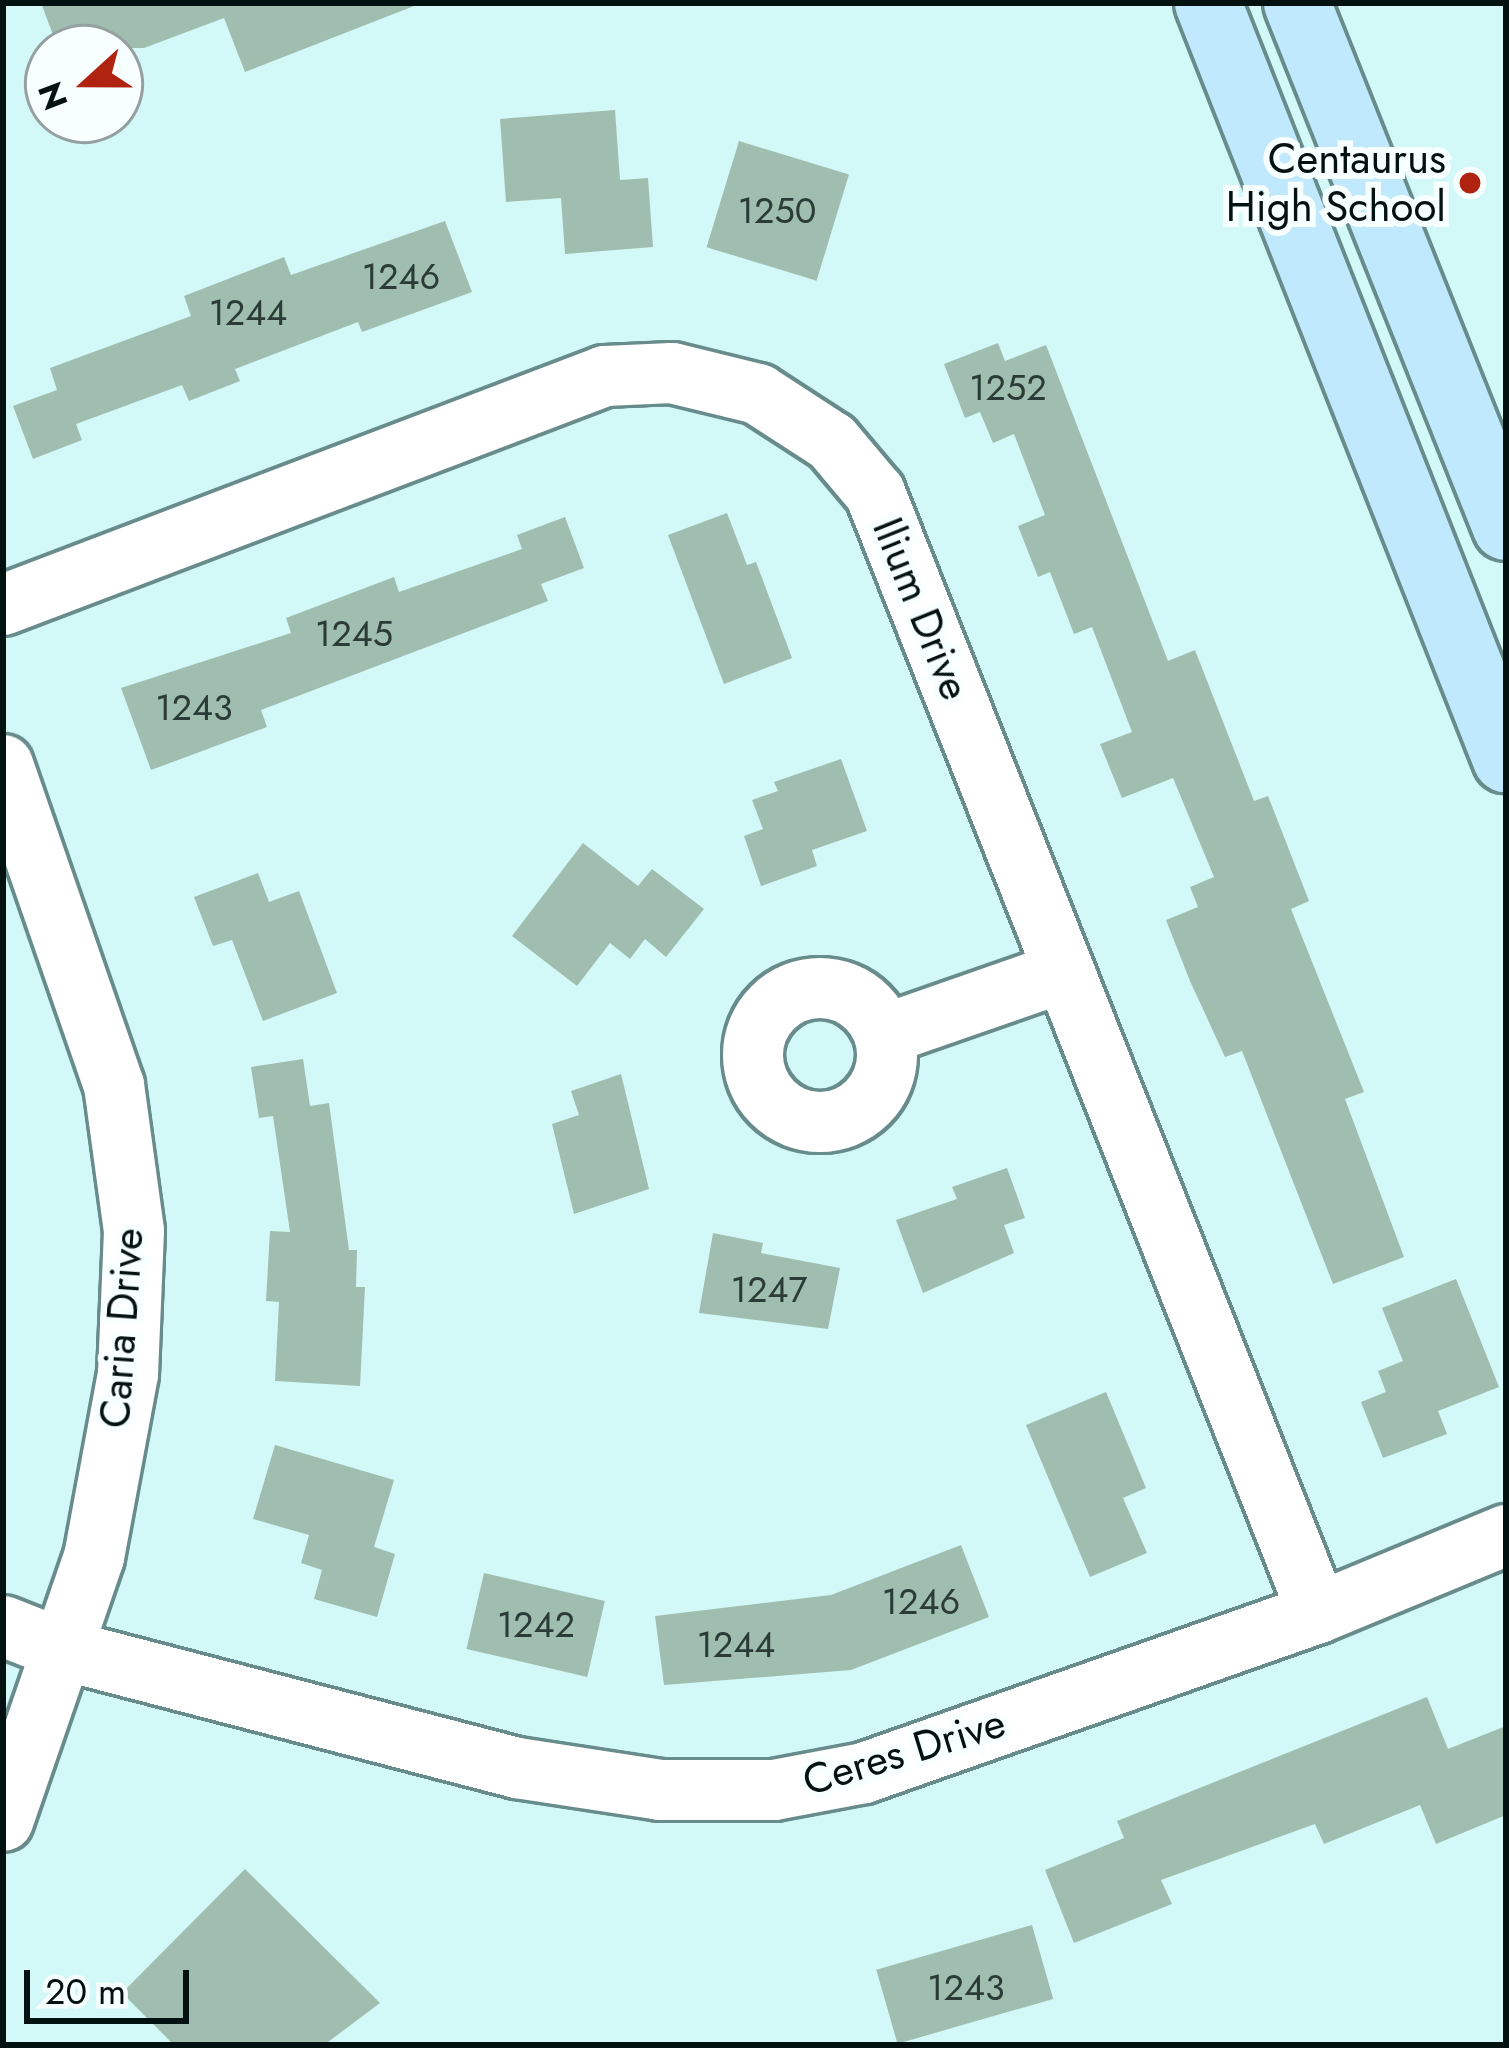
<!DOCTYPE html>
<html>
<head>
<meta charset="utf-8">
<style>
	body { margin:0 }
	#map { position:relative; width:1509px; height:2048px; overflow:hidden; background:#d2f8f8; font-family:Jost,sans-serif }
	div>[style] { position:absolute }
	[style*='--x'] { left:calc(var(--x)*1px); top:calc(var(--y)*1px); width:calc(var(--w)*1px); rotate:calc(var(--a)*1deg) }
	.building>* { inset:0; background:#a0beaf; transform-origin:0 0 }
	.roads { filter:drop-shadow(3px 0 #688b8c) drop-shadow(-3px 0 #688b8c) drop-shadow(0 3px #688b8c) drop-shadow(0 -3px #688b8c) }
	.street>* { height:60px; margin:-30px; padding:0 30px; transform-origin:30px; border-radius:30px; background:#fff }
	.street>.ring { margin:-30px; padding:0; box-sizing:content-box; background:none; border:60px solid #fff; border-radius:50% }
	.primary>* { height:66px; margin:-33px; padding:0 33px; transform-origin:33px; border-radius:33px; background:#c1e9fd }
	.dots>* { width:33px; height:33px; translate:-50% -50%; box-sizing:border-box; border:6px solid #f7ffff; border-radius:50% }
	span { translate:-50% -50%; white-space:nowrap; text-align:center; line-height:1.15; -webkit-text-stroke:12px #f7ffff; paint-order:stroke }
	.number-label { font-size:36px; color:#2b3c38 }
	.number-label span { -webkit-text-stroke-width:0 }
	.poi-label { font-size:42px; color:#041111 }
	.right { translate:-100% -50%; text-align:right }
	.street-label { font-size:42px; color:#041111 }
	.frame { position:absolute; inset:0; border:6px solid #041111; pointer-events:none }
	.north { position:absolute; left:24px; top:24px; width:120px; height:120px; box-sizing:border-box; background:#f7ffff; border:3px solid #96a0a0; border-radius:50%; rotate:249deg; font-size:33px; font-weight:700; line-height:48px; text-align:center; color:#041111 }
	.north::after { content:''; display:block; margin:auto; width:42px; height:54px; background:#b12311; clip-path:polygon(50% 0,100% 100%,50% 72%,0 100%) }
	.scale { position:absolute; left:24px; top:1970px; width:165px; height:54px; box-sizing:border-box; border:6px solid #041111; border-top:0; padding-left:15px; font-size:36px; line-height:42px; white-space:nowrap; color:#041111; -webkit-text-stroke:9px #f7ffff; paint-order:stroke }
</style>
</head>
<body>
<div id="map">
	<div class="building">
		<i style="clip-path:polygon(41px 3px,413px 3px,414px 6px,245px 72px,224px 18px,144px 48px,58px 48px)"></i>
		<i style="clip-path:polygon(615px 110px,620px 180px,648px 178px,653px 247px,565px 254px,561px 198px,506px 202px,500px 119px)"></i>
		<i style="left:739px;top:141px;width:115px;height:111px;rotate:17deg"></i>
		<i style="clip-path:polygon(445px 221px,472px 292px,362px 332px,358px 322px,235px 369px,240px 381px,189px 401px,182px 385px,76px 424px,82px 440px,33px 459px,13px 406px,57px 390px,50px 368px,191px 316px,184px 296px,284px 257px,291px 275px)"></i>
		<i style="clip-path:polygon(998px 343px,1005px 361px,1046px 345px,1168px 661px,1195px 650px,1254px 801px,1268px 796px,1309px 901px,1291px 909px,1364px 1092px,1345px 1099px,1404px 1257px,1333px 1284px,1242px 1051px,1225px 1057px,1190px 981px,1166px 920px,1198px 907px,1190px 887px,1214px 877px,1173px 778px,1122px 798px,1100px 744px,1132px 732px,1092px 627px,1074px 634px,1050px 572px,1038px 577px,1018px 526px,1045px 515px,1014px 434px,993px 443px,980px 412px,965px 418px,944px 364px)"></i>
		<i style="clip-path:polygon(727px 513px,747px 565px,756px 562px,792px 658px,724px 684px,668px 535px)"></i>
		<i style="clip-path:polygon(565px 517px,584px 568px,541px 584px,548px 601px,261px 710px,267px 727px,151px 770px,121px 688px,291px 633px,286px 618px,394px 577px,399px 592px,522px 549px,517px 535px)"></i>
		<i style="clip-path:polygon(841px 759px,867px 831px,812px 850px,817px 866px,761px 886px,744px 836px,763px 829px,752px 800px,778px 791px,774px 782px)"></i>
		<i style="clip-path:polygon(583px 843px,638px 886px,652px 869px,704px 909px,666px 957px,645px 939px,630px 959px,610px 943px,577px 986px,512px 936px)"></i>
		<i style="clip-path:polygon(258px 873px,269px 902px,299px 891px,337px 993px,263px 1021px,232px 940px,213px 946px,194px 897px)"></i>
		<i style="clip-path:polygon(303px 1059px,310px 1106px,329px 1103px,349px 1250px,357px 1250px,356px 1287px,365px 1287px,360px 1386px,275px 1381px,279px 1302px,266px 1301px,270px 1231px,290px 1232px,273px 1116px,259px 1118px,251px 1067px)"></i>
		<i style="clip-path:polygon(621px 1074px,649px 1189px,574px 1214px,552px 1124px,579px 1115px,571px 1091px)"></i>
		<i style="clip-path:polygon(1007px 1168px,1025px 1218px,1004px 1225px,1014px 1253px,923px 1293px,896px 1220px,957px 1199px,952px 1187px)"></i>
		<i style="clip-path:polygon(713px 1233px,763px 1243px,761px 1253px,840px 1268px,828px 1329px,699px 1313px)"></i>
		<i style="clip-path:polygon(1456px 1279px,1499px 1387px,1438px 1411px,1447px 1434px,1383px 1458px,1361px 1402px,1386px 1392px,1378px 1371px,1403px 1361px,1382px 1308px)"></i>
		<i style="clip-path:polygon(1106px 1392px,1146px 1488px,1123px 1498px,1147px 1553px,1090px 1577px,1026px 1425px)"></i>
		<i style="clip-path:polygon(275px 1445px,394px 1480px,374px 1547px,395px 1554px,377px 1617px,314px 1599px,322px 1570px,301px 1563px,309px 1535px,253px 1519px)"></i>
		<i style="clip-path:polygon(961px 1545px,989px 1617px,851px 1670px,664px 1685px,655px 1616px,831px 1595px)"></i>
		<i style="left:484px;top:1573px;width:124px;height:78px;rotate:13deg"></i>
		<i style="clip-path:polygon(1427px 1697px,1448px 1749px,1506px 1726px,1506px 1815px,1436px 1844px,1420px 1805px,1324px 1844px,1315px 1824px,1161px 1880px,1172px 1904px,1074px 1943px,1045px 1870px,1124px 1838px,1117px 1821px)"></i>
		<i style="clip-path:polygon(245px 1869px,380px 2003px,324px 2045px,174px 2045px,122px 1993px)"></i>
		<i style="left:1032px;top:1925px;width:77px;height:162px;rotate:74deg"></i>
	</div>
	<div class="roads">
		<div class="street">
			<i style="--x:3;--y:605;--w:644;--a:-20.83"></i>
			<i style="--x:605;--y:376;--w:67;--a:-2.6"></i>
			<i style="--x:672;--y:373;--w:89;--a:13.7"></i>
			<i style="--x:758;--y:394;--w:88;--a:33"></i>
			<i style="--x:832;--y:442;--w:67;--a:49.9"></i>
			<i style="--x:875;--y:493;--w:1204;--a:68.42"></i>
			<i style="--x:3;--y:765;--w:339;--a:70.9"></i>
			<i style="--x:114;--y:1085;--w:147;--a:82.2"></i>
			<i style="--x:134;--y:1231;--w:143;--a:92.4"></i>
			<i style="--x:128;--y:1374;--w:186;--a:100.5"></i>
			<i style="--x:94;--y:1557;--w:279;--a:109"></i>
			<i class="ring" style="left:753px;top:988px;width:74px;height:74px"></i>
			<i style="--x:886;--y:1034;--w:188;--a:-19.2"></i>
			<i style="--x:3;--y:1626;--w:66;--a:21.5"></i>
			<i style="--x:64;--y:1650;--w:468;--a:14.6"></i>
			<i style="--x:517;--y:1768;--w:145;--a:8.7"></i>
			<i style="--x:660;--y:1790;--w:114;--a:0"></i>
			<i style="--x:774;--y:1790;--w:92;--a:-10.7"></i>
			<i style="--x:864;--y:1773;--w:481;--a:-19.4"></i>
			<i style="--x:1318;--y:1613;--w:204;--a:-22.5"></i>
		</div>
		<div class="primary">
			<i style="--x:1208;--y:3;--w:813;--a:68.49"></i>
			<i style="--x:1297;--y:3;--w:564;--a:68.26"></i>
		</div>
	</div>
	<div class="dots">
		<i style="left:1470px;top:183px;background:#b12311"></i>
	</div>
	<div class="number-label">
		<span style="left:777px;top:211px">1250</span>
		<span style="left:401px;top:277px">1246</span>
		<span style="left:248px;top:313px">1244</span>
		<span style="left:1008px;top:388px">1252</span>
		<span style="left:354px;top:634px">1245</span>
		<span style="left:194px;top:708px">1243</span>
		<span style="left:769px;top:1290px">1247</span>
		<span style="left:921px;top:1602px">1246</span>
		<span style="left:536px;top:1625px">1242</span>
		<span style="left:736px;top:1645px">1244</span>
		<span style="left:966px;top:1988px">1243</span>
	</div>
	<div class="poi-label">
		<span class="right" style="left:1446px;top:183px">Centaurus<br>High School</span>
	</div>
	<div class="street-label">
		<span style="left:921px;top:609px;rotate:68deg">Ilium Drive</span>
		<span style="left:122px;top:1328px;rotate:-86deg">Caria Drive</span>
		<span style="left:904px;top:1752px;rotate:-17deg">Ceres Drive</span>
	</div>
	<div class="frame"></div>
	<div class="north">N</div>
	<div class="scale">20 m</div>
</div>
</body>
</html>
